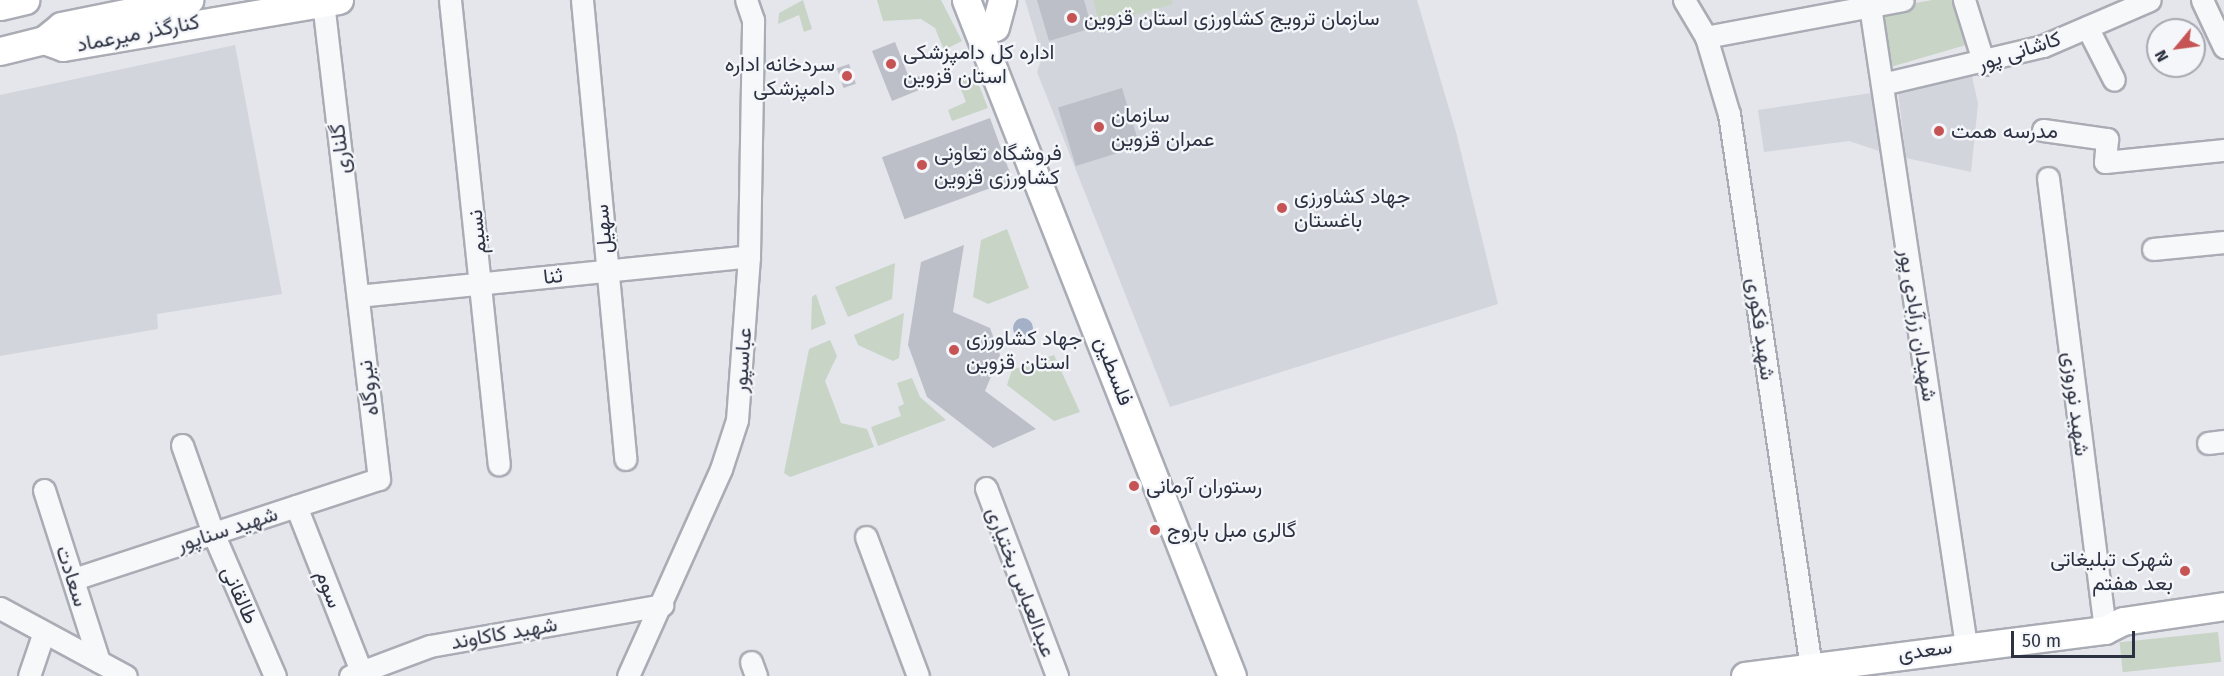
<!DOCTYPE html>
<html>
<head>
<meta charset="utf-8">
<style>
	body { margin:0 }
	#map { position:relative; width:2224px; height:676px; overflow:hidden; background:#e5e6eb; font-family:"Fira Sans",Vazirmatn,sans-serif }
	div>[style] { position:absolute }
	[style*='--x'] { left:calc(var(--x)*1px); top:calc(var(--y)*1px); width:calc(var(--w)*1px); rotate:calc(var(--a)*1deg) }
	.built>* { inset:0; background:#d3d5dd }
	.green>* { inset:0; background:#c8d5c6; transform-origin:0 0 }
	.water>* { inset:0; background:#a3b0c8 }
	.round { border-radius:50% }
	.building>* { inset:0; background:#bcbfc8; transform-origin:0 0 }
	.roads { filter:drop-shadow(2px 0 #aaacb5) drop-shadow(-2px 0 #aaacb5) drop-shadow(0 2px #aaacb5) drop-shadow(0 -2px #aaacb5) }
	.minor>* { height:21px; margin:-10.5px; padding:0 10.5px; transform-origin:10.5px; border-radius:10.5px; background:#f7f8fa }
	.major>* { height:27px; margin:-13.5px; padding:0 13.5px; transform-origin:13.5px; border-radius:13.5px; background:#fff }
	.dots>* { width:16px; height:16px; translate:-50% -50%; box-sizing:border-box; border:3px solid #f4f6f9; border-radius:50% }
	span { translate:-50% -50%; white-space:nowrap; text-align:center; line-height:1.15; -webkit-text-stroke:4.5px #f4f6f9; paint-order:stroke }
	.poi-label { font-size:21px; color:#2d3243 }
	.left { translate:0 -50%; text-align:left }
	.right { translate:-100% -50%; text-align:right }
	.street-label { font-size:21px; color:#2d3243 }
	.north { position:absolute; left:2146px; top:18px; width:60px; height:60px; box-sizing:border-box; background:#f4f6f9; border:2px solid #a4a8b0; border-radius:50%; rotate:241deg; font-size:16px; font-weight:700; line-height:24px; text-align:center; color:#2d3243 }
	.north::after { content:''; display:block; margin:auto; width:21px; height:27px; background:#c65455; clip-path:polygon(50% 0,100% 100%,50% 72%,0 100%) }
	.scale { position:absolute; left:2011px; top:631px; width:124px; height:27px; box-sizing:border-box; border:3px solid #2d3243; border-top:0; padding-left:8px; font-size:18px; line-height:21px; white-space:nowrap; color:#2d3243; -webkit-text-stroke:4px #f4f6f9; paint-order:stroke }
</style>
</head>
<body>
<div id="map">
	<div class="built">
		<i style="clip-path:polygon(1025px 0,1417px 0,1456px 132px,1498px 304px,1170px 407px,1037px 72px,1042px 57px)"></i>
		<i style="clip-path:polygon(235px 45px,282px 294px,157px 314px,158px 329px,0 356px,0 95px)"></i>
		<i style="clip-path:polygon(1972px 76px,1978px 104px,1971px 172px,1906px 158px,1898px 91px)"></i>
		<i style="clip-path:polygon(1871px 93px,1879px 151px,1849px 141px,1764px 152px,1758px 110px)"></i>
	</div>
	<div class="green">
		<i style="clip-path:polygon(803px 0,812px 29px,804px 32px,799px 15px,778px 24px,779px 13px)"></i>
		<i style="clip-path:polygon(877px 0,941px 0,962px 41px,944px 50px,935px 28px,921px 19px,883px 21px)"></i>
		<i style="clip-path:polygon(1093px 0,1172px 0,1173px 4px,1100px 25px)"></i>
		<i style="clip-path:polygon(1932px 0,1953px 0,1966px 45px,1887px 68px,1879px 10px)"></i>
		<i style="clip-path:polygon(975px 75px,988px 108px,952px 121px,948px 110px,966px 102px,958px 82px)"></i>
		<i style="clip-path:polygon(1007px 229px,1029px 288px,988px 304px,973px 297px,981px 240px)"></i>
		<i style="clip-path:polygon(895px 263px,892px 299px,848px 317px,835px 287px)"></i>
		<i style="clip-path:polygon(816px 294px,826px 324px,811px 330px,812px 297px)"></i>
		<i style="clip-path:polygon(904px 313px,899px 358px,893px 361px,858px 345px,854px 335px)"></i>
		<i style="clip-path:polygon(830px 340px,837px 356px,825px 381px,841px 423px,867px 429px,874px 447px,790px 477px,784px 473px,809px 349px)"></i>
		<i style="clip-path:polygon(1054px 355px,1080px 412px,1054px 421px,1007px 385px,1012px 370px)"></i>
		<i style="clip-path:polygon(912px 378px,920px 397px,946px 420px,878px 446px,871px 427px,901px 416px,898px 407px,904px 404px,897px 383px)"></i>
		<i style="left:2218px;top:632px;width:30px;height:99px;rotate:84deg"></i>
	</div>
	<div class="water">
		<i class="round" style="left:1013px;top:318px;width:20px;height:20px"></i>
	</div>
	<div class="building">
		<i style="clip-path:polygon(1037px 0,1084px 0,1092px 28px,1049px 41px)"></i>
		<i style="clip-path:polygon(895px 42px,910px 80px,919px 76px,924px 88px,892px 101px,872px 51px)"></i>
		<i style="left:849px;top:64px;width:21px;height:13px;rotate:71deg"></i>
		<i style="left:1122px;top:88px;width:61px;height:67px;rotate:73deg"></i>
		<i style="left:990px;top:118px;width:66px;height:115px;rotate:70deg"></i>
		<i style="clip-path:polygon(964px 245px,953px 312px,990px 328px,1000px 355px,985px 391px,1036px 429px,993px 448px,927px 397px,908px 345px,921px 262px)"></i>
	</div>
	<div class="roads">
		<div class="minor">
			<i style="--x:450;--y:0;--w:467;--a:84"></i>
			<i style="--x:582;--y:0;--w:461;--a:84.6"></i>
			<i style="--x:1684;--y:0;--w:43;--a:59.3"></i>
			<i style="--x:1706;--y:37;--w:80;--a:73.4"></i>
			<i style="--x:1729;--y:114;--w:559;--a:81.57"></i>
			<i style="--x:1964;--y:0;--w:67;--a:72.6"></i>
			<i style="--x:2202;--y:0;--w:52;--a:64.9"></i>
			<i style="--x:1870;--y:6;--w:646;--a:81.46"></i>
			<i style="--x:2087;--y:27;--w:59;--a:63"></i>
			<i style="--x:1706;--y:37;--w:200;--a:-10.6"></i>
			<i style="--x:1882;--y:84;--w:165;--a:-13.3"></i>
			<i style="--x:2043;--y:46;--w:116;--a:-23.3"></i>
			<i style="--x:2043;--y:130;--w:65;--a:8"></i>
			<i style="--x:2107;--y:139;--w:23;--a:95"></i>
			<i style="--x:2105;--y:162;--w:120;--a:-5.8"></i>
			<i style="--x:2048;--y:178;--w:456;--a:82.8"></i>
			<i style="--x:2153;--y:249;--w:71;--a:-5.6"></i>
			<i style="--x:358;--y:296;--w:393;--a:-5.8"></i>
			<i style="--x:2208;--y:443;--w:16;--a:-7"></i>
			<i style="--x:182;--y:445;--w:93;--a:70.6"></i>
			<i style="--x:213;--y:533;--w:156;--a:66.6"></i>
			<i style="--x:986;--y:488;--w:201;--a:69.3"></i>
			<i style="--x:44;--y:490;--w:180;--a:72.2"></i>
			<i style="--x:296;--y:506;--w:183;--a:68.5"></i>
			<i style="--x:866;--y:537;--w:148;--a:69.5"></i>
			<i style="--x:74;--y:579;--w:321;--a:-18.2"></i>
			<i style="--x:379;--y:479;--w:481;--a:-96.7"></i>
			<i style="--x:0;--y:608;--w:143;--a:28.4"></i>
			<i style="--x:751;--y:662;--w:15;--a:70"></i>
			<i style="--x:29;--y:676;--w:46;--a:-71.2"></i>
			<i style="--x:350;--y:676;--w:85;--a:-20.6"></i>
			<i style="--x:430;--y:646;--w:236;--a:-10"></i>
			<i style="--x:628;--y:676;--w:227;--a:-65.8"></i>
			<i style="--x:721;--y:469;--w:52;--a:-71.9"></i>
			<i style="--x:737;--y:420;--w:164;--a:-85.8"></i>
			<i style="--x:749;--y:256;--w:236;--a:-89"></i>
			<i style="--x:753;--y:20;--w:21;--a:-109"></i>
		</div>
		<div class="major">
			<i style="--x:966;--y:0;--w:726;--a:68.52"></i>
			<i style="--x:0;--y:6;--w:26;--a:-13"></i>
			<i style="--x:995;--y:27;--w:28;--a:-75"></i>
			<i style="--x:44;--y:40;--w:20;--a:20"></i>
			<i style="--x:63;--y:47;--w:280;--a:-9.7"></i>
			<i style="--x:0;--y:51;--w:45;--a:-14"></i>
			<i style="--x:44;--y:40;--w:22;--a:-39"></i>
			<i style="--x:61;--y:26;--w:131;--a:-11.5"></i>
			<i style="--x:1745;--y:676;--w:363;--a:-7.3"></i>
			<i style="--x:2105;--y:630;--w:20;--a:-27"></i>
			<i style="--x:2123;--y:621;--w:102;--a:-8.4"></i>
		</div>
	</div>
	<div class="dots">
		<i style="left:1072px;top:18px;background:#c65455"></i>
		<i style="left:891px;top:64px;background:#c65455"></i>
		<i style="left:847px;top:76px;background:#c65455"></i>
		<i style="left:1099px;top:127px;background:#c65455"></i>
		<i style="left:1939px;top:131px;background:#c65455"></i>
		<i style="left:922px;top:165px;background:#c65455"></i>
		<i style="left:1282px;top:208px;background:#c65455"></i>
		<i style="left:954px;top:350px;background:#c65455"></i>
		<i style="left:1134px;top:486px;background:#c65455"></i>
		<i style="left:1155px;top:530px;background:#c65455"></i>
		<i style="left:2185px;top:571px;background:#c65455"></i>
	</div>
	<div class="poi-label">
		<span class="left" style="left:1084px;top:18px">سازمان ترویج کشاورزی استان قزوین</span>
		<span class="left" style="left:903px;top:64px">اداره کل دامپزشکی<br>استان قزوین</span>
		<span class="right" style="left:835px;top:76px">سردخانه اداره<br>دامپزشکی</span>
		<span class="left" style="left:1111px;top:127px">سازمان<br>عمران قزوین</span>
		<span class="left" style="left:1951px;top:131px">مدرسه همت</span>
		<span class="left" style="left:934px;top:165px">فروشگاه تعاونی<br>کشاورزی قزوین</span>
		<span class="left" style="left:1294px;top:208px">جهاد کشاورزی<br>باغستان</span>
		<span class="left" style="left:966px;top:350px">جهاد کشاورزی<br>استان قزوین</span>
		<span class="left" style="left:1146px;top:486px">رستوران آرمانی</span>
		<span class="left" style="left:1167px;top:530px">گالری مبل باروج</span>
		<span class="right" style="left:2173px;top:571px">شهرک تبلیغاتی<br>بعد هفتم</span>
	</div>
	<div class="street-label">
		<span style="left:138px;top:33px;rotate:-11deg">کنارگذر میرعماد</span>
		<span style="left:2019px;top:51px;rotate:-18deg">کاشانی پور</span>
		<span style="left:340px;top:149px;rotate:-97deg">گلناری</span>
		<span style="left:603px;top:229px;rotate:-95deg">سهیل</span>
		<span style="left:477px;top:232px;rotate:-96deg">نسیم</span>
		<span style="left:553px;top:276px;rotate:-6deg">ثنا</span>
		<span style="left:1918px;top:325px;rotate:81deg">شهیدان زرآبادی پور</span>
		<span style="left:1761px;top:329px;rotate:82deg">شهید فکوری</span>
		<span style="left:742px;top:360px;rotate:-86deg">عباسپور</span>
		<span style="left:1114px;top:371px;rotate:69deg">فلسطین</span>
		<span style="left:368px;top:388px;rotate:-97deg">نیروگاه</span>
		<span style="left:2076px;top:404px;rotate:83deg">شهید نوروزی</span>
		<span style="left:227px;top:529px;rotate:-18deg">شهید سناپور</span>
		<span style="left:72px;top:576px;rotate:72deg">سعادت</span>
		<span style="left:1021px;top:582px;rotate:69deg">عبدالعباس بختیاری</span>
		<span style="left:329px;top:589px;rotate:69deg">سوم</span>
		<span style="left:240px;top:595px;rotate:66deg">طالقانی</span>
		<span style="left:504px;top:633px;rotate:-10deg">شهید کاکاوند</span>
		<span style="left:1925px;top:650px;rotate:-8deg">سعدی</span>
	</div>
	<div class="north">N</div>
	<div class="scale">50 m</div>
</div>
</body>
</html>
